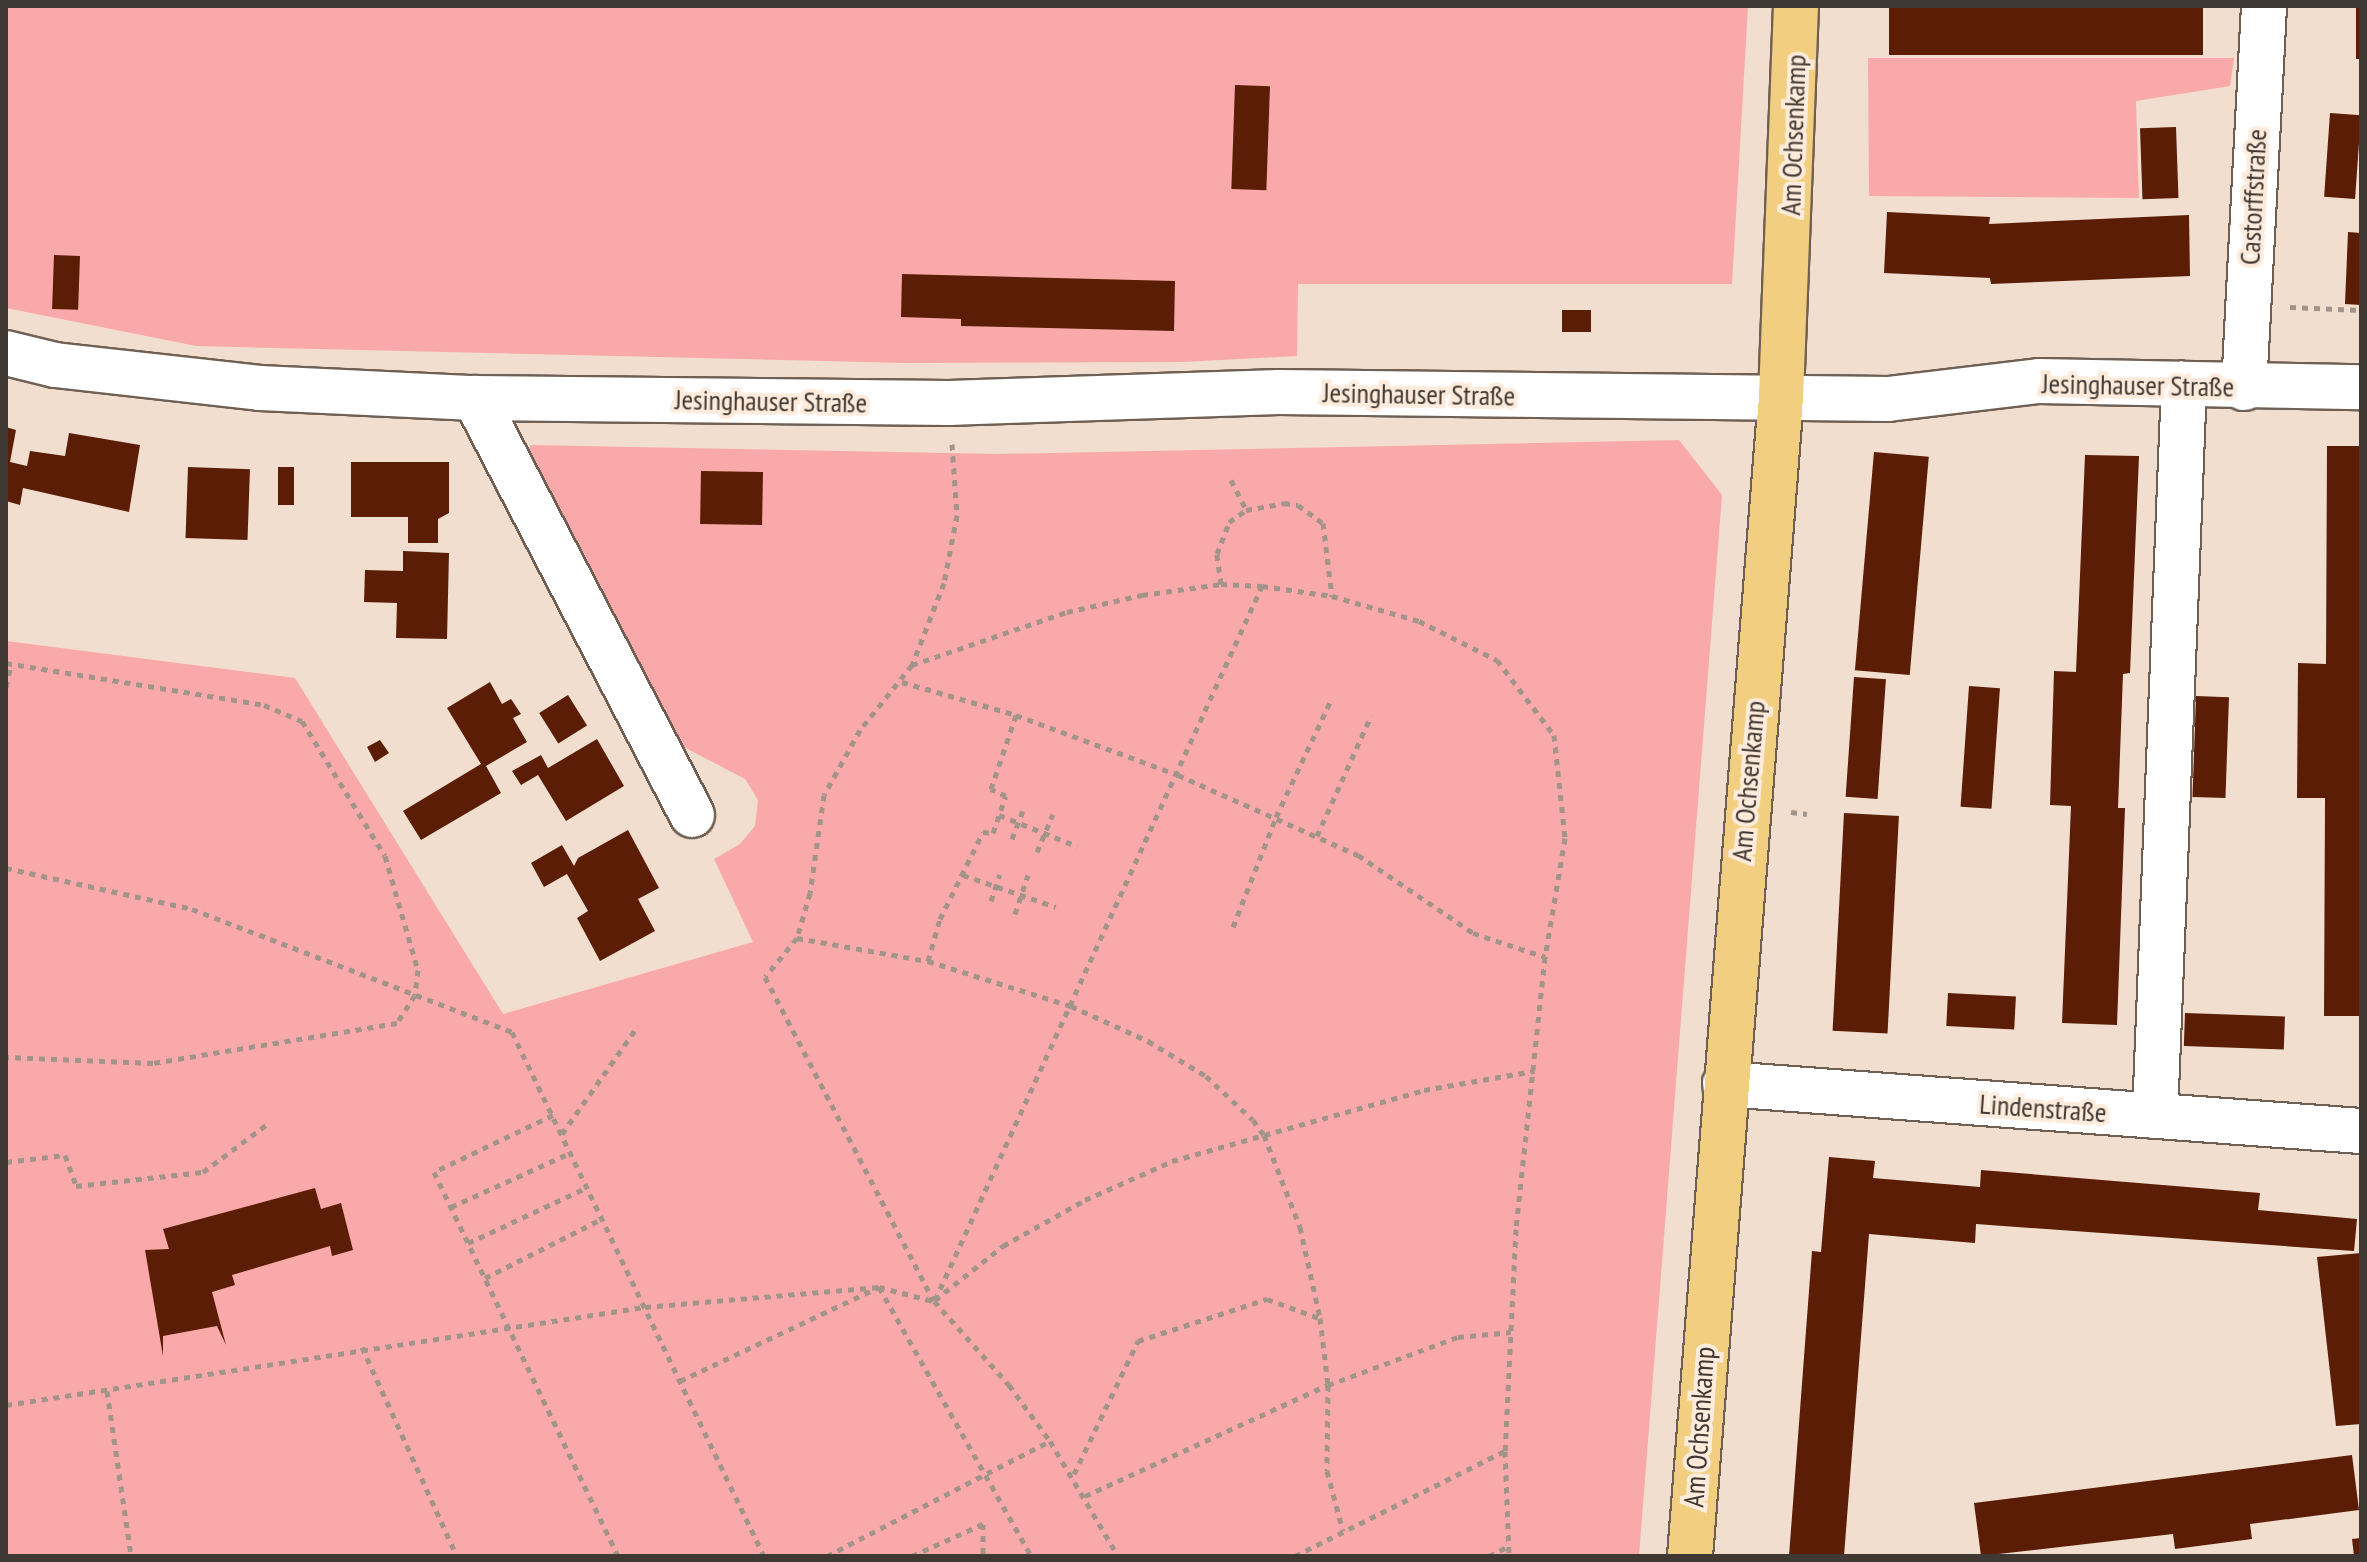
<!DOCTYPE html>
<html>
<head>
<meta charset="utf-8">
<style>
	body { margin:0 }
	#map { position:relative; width:2367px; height:1562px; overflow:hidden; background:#f1decf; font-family:"PT Sans Narrow",sans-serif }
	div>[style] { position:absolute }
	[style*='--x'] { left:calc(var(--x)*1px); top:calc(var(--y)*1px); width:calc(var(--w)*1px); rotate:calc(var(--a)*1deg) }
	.green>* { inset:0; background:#f9a9aa }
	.building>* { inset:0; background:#5b1d05; transform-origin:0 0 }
	.path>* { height:5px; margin-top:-2.5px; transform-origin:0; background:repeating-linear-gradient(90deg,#a29489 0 6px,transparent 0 12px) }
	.roads { filter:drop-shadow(2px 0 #706053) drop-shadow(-2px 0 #706053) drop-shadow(0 2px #706053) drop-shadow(0 -2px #706053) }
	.minor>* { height:44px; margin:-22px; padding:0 22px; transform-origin:22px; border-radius:22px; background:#fff }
	.major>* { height:44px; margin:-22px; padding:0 22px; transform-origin:22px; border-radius:22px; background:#f2ce80 }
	span { translate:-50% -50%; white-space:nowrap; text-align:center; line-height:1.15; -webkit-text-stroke:8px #feebdc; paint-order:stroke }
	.street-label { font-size:28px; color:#403832 }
	.frame { position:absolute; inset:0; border:8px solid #403832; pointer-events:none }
</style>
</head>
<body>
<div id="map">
	<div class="green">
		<i style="clip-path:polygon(6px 6px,1748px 6px,1732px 284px,1298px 284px,1297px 356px,1183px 362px,905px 363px,196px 346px,6px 308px)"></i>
		<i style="clip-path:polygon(1868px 58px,2234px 58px,2230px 86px,2136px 101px,2139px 198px,1869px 196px)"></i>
		<i style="clip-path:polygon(1679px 440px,1722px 495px,1639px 1556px,6px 1556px,6px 641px,295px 678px,503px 1014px,753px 942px,714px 859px,740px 844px,755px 826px,758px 800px,745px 779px,678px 744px,526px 455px,531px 445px,999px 454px)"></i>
	</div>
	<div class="building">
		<i style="left:1889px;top:6px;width:314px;height:49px"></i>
		<i style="left:2356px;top:6px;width:5px;height:53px"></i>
		<i style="left:1235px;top:85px;width:35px;height:104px;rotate:2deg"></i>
		<i style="left:2330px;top:113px;width:31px;height:84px;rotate:4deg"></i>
		<i style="left:2176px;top:127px;width:71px;height:36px;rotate:88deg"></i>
		<i style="clip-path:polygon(1887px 212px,1990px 217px,1989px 224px,2189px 215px,2190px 276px,1991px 284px,1990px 278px,1884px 273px)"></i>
		<i style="clip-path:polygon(2348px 232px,2361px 233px,2361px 305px,2345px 304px)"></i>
		<i style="left:54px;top:255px;width:26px;height:54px;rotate:2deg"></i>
		<i style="clip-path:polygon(902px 274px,1175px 281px,1174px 331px,961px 326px,961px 319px,901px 317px)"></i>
		<i style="left:1591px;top:310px;width:22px;height:29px;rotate:90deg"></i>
		<i style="clip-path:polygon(6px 427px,16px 430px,10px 462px,27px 466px,30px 451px,65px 456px,69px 433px,140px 445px,129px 512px,23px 488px,20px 505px,6px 501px)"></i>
		<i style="clip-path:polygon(2327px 446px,2361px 446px,2361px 1016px,2324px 1016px,2325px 798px,2297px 798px,2298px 663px,2326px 664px)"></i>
		<i style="left:1874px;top:452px;width:55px;height:219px;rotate:5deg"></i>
		<i style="clip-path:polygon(2085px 455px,2139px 456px,2130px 673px,2123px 674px,2118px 808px,2125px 808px,2117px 1025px,2062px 1023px,2071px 806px,2050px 805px,2054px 671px,2076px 672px)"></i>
		<i style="clip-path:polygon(351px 462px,449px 462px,449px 513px,438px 519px,438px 543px,408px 543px,408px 517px,351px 517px)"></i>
		<i style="left:188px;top:467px;width:62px;height:71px;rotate:2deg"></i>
		<i style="left:278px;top:467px;width:16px;height:38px"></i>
		<i style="left:701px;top:471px;width:62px;height:53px;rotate:1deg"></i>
		<i style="clip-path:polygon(403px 551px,449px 553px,447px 639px,396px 638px,397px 603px,364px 602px,365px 570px,403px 571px)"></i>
		<i style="left:1854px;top:677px;width:32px;height:120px;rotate:4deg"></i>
		<i style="clip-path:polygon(490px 682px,502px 704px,511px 699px,521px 714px,513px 718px,527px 742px,486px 766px,501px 793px,421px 840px,403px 811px,481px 764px,447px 708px)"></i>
		<i style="left:1969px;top:686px;width:31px;height:121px;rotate:4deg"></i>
		<i style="left:568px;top:695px;width:36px;height:34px;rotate:58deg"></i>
		<i style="left:2196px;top:696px;width:33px;height:101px;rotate:2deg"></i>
		<i style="clip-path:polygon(597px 739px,624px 786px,566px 821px,538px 775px,521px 785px,512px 771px,541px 755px,548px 768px)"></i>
		<i style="clip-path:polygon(380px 740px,389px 753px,375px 762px,367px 747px)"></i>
		<i style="left:1844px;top:813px;width:55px;height:218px;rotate:3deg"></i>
		<i style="clip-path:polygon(628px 830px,659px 888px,638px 899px,655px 931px,600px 961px,577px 918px,588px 911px,567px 874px,544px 887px,531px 863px,562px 845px,574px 866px,578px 858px)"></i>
		<i style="left:1948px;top:993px;width:68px;height:33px;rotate:3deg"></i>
		<i style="left:2185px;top:1013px;width:100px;height:33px;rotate:2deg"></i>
		<i style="clip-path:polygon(1829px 1157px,1875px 1161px,1873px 1178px,1980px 1187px,1981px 1170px,2260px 1193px,2258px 1210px,2357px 1219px,2354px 1251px,1976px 1224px,1975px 1243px,1869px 1234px,1844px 1556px,1789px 1556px,1812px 1251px,1821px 1252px)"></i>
		<i style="clip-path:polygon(315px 1188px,321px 1209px,341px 1203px,353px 1250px,332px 1256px,330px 1246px,232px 1275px,235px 1285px,212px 1292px,226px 1345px,217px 1326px,163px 1336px,163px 1356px,145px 1250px,169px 1249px,163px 1229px)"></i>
		<i style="clip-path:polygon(2361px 1253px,2361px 1424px,2336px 1426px,2317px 1257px)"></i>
		<i style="clip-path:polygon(2352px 1455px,2359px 1510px,2250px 1524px,2252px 1539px,2175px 1549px,2173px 1534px,1981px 1556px,1974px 1503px)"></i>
		<i style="clip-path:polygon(2361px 1538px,2361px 1556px,2354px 1556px,2352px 1539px)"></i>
	</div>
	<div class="path">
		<i style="--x:2290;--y:307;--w:71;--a:2.4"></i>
		<i style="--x:952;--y:444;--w:71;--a:86"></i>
		<i style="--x:957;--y:515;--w:69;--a:100.8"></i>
		<i style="--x:944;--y:583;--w:88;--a:111.3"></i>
		<i style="--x:912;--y:665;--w:83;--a:128.7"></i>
		<i style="--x:860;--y:730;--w:74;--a:119"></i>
		<i style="--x:824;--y:795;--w:99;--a:98.1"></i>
		<i style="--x:810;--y:893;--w:47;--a:106.1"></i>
		<i style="--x:797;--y:938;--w:50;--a:129.4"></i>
		<i style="--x:765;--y:977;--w:365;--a:62.5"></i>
		<i style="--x:934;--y:1301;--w:113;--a:48.2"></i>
		<i style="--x:1009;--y:1385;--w:69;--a:53.8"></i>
		<i style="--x:1050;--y:1441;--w:134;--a:59.4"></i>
		<i style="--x:1231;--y:480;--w:34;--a:63"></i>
		<i style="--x:1221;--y:584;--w:30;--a:-98"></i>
		<i style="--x:1217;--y:554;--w:34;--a:-69"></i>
		<i style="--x:1229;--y:522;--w:21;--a:-35"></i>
		<i style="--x:1246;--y:510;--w:39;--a:-10"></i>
		<i style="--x:1284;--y:503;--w:14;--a:8"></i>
		<i style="--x:1298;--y:505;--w:31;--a:36"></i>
		<i style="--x:1323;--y:523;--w:74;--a:83"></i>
		<i style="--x:6;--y:663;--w:261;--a:9.2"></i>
		<i style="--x:264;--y:705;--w:41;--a:22.8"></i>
		<i style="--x:302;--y:721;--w:158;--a:58.4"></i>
		<i style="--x:385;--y:856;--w:119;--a:73.9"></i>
		<i style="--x:418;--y:970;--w:25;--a:97"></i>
		<i style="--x:415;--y:995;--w:33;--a:123"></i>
		<i style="--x:397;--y:1023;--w:247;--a:170.7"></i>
		<i style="--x:153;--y:1063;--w:147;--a:-177.7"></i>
		<i style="--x:912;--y:665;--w:164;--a:-18.9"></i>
		<i style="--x:1067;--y:612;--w:77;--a:-12.8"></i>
		<i style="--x:1142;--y:595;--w:80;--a:-7.9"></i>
		<i style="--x:1221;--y:584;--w:41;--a:2.8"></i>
		<i style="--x:1262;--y:586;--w:71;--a:8.1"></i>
		<i style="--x:1332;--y:596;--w:91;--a:16"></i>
		<i style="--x:1419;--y:621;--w:87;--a:26.6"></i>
		<i style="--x:1497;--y:660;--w:94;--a:52.8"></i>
		<i style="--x:1554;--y:735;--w:104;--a:83.9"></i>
		<i style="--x:1565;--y:838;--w:121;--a:99.5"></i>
		<i style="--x:1545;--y:957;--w:274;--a:96.1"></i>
		<i style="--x:1516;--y:1229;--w:222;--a:92.8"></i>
		<i style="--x:1505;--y:1451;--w:105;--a:87.8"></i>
		<i style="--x:902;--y:682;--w:119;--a:16.1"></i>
		<i style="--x:1016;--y:715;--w:173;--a:20.3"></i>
		<i style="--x:1178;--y:775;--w:197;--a:24"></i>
		<i style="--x:1358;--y:855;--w:139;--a:34.1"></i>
		<i style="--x:1473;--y:933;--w:76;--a:18.4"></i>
		<i style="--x:6;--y:687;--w:23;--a:-77"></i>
		<i style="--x:1791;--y:812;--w:16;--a:7"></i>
		<i style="--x:999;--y:815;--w:84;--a:21.7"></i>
		<i style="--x:1317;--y:836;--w:132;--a:-65.8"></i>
		<i style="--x:1012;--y:839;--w:33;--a:-69"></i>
		<i style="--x:1037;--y:852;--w:41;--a:-67.2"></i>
		<i style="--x:6;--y:868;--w:190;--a:12.4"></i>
		<i style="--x:192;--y:909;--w:343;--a:21"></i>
		<i style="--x:512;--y:1032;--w:581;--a:64.32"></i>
		<i style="--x:963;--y:875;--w:98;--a:19"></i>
		<i style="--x:991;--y:901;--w:28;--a:-72"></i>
		<i style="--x:1015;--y:914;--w:41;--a:-71.6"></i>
		<i style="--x:1233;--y:927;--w:118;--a:-68.6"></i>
		<i style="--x:1276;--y:817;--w:129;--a:-64.8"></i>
		<i style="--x:797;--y:938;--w:133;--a:10"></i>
		<i style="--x:928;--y:961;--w:150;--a:17.5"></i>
		<i style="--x:1071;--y:1006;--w:85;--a:24.4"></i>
		<i style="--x:1148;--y:1041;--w:68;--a:31.1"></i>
		<i style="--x:1206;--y:1076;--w:64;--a:43.1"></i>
		<i style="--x:1253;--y:1120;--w:19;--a:54"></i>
		<i style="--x:1264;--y:1135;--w:99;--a:68.6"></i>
		<i style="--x:1300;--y:1227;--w:93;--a:77.6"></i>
		<i style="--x:1320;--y:1318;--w:67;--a:83.2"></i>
		<i style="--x:1328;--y:1385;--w:86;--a:90.7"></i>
		<i style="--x:1327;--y:1471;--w:62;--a:75.1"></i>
		<i style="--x:928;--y:961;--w:44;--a:-74.1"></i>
		<i style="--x:940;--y:919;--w:97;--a:-63.7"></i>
		<i style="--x:983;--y:832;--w:10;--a:6"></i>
		<i style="--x:993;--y:833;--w:39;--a:-71"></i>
		<i style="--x:1006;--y:796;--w:17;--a:-155"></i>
		<i style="--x:991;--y:789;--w:78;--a:-71.3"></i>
		<i style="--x:553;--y:1115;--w:132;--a:154.4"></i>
		<i style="--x:434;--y:1172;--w:426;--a:64.4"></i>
		<i style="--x:562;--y:1134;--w:132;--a:-54.9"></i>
		<i style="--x:6;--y:1162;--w:59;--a:-6.8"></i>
		<i style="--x:65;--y:1155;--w:33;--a:70"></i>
		<i style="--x:76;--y:1186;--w:128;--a:-6.3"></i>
		<i style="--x:203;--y:1172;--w:79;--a:-36.7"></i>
		<i style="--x:451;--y:1207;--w:131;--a:-24.4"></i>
		<i style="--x:468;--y:1243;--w:130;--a:-25"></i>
		<i style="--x:485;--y:1278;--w:129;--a:-26.8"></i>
		<i style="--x:935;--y:1300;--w:785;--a:-65.39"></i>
		<i style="--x:935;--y:1300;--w:87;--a:-38.5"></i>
		<i style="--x:1003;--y:1246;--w:94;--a:-29.3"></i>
		<i style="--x:1085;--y:1200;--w:95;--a:-24.1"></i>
		<i style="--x:1172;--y:1161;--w:262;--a:-15.7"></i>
		<i style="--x:1424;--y:1090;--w:112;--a:-9.8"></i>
		<i style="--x:362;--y:1347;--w:230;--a:65.6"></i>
		<i style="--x:680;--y:1381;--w:220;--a:-25.3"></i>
		<i style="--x:879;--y:1287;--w:309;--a:60.5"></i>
		<i style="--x:107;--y:1391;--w:167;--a:81.7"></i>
		<i style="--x:6;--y:1405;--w:646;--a:-8.72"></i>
		<i style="--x:645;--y:1307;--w:235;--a:-4.9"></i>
		<i style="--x:879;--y:1287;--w:56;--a:14.5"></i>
		<i style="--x:1074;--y:1474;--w:148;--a:-64.3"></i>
		<i style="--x:1138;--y:1341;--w:136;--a:-18"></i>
		<i style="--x:1267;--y:1299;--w:55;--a:20.1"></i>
		<i style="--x:1085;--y:1496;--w:267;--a:-24.6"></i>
		<i style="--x:1328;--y:1385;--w:139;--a:-20.3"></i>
		<i style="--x:1458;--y:1337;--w:53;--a:-5.4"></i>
		<i style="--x:827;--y:1556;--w:251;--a:-27.3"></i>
		<i style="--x:912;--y:1556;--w:78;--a:-24.3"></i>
		<i style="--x:983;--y:1524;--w:32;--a:90"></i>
		<i style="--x:1295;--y:1556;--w:235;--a:-26.6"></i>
		<i style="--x:1489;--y:1556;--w:22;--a:-27"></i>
	</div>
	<div class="roads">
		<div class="minor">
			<i style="--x:6;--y:353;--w:50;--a:13.8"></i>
			<i style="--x:55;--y:365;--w:206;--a:6.4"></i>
			<i style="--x:260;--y:388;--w:215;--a:2.7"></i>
			<i style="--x:475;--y:398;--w:474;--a:0.6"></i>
			<i style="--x:949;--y:403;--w:330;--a:-1.9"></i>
			<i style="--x:1279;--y:392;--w:609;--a:0.66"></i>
			<i style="--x:1888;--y:399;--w:152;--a:-6.8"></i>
			<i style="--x:2039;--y:381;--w:322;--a:1.1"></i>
			<i style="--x:2244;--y:388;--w:383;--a:-87"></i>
			<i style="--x:475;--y:398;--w:470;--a:62.5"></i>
			<i style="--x:1725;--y:1084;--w:638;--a:4.23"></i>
			<i style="--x:2155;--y:1116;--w:733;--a:-87.73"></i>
		</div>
		<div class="major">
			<i style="--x:1690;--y:1556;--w:1164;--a:-85.51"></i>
			<i style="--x:1781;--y:396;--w:390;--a:-87.8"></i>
		</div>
	</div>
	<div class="street-label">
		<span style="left:1793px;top:135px;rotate:-88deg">Am Ochsenkamp</span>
		<span style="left:2253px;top:197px;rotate:-87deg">Castorffstraße</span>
		<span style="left:2138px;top:385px;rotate:1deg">Jesinghauser Straße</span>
		<span style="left:1419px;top:394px;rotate:1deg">Jesinghauser Straße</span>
		<span style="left:771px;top:401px;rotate:1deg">Jesinghauser Straße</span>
		<span style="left:1748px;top:781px;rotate:-85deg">Am Ochsenkamp</span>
		<span style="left:2043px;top:1108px;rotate:4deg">Lindenstraße</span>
		<span style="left:1699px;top:1427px;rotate:-86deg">Am Ochsenkamp</span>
	</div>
	<div class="frame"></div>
</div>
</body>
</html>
